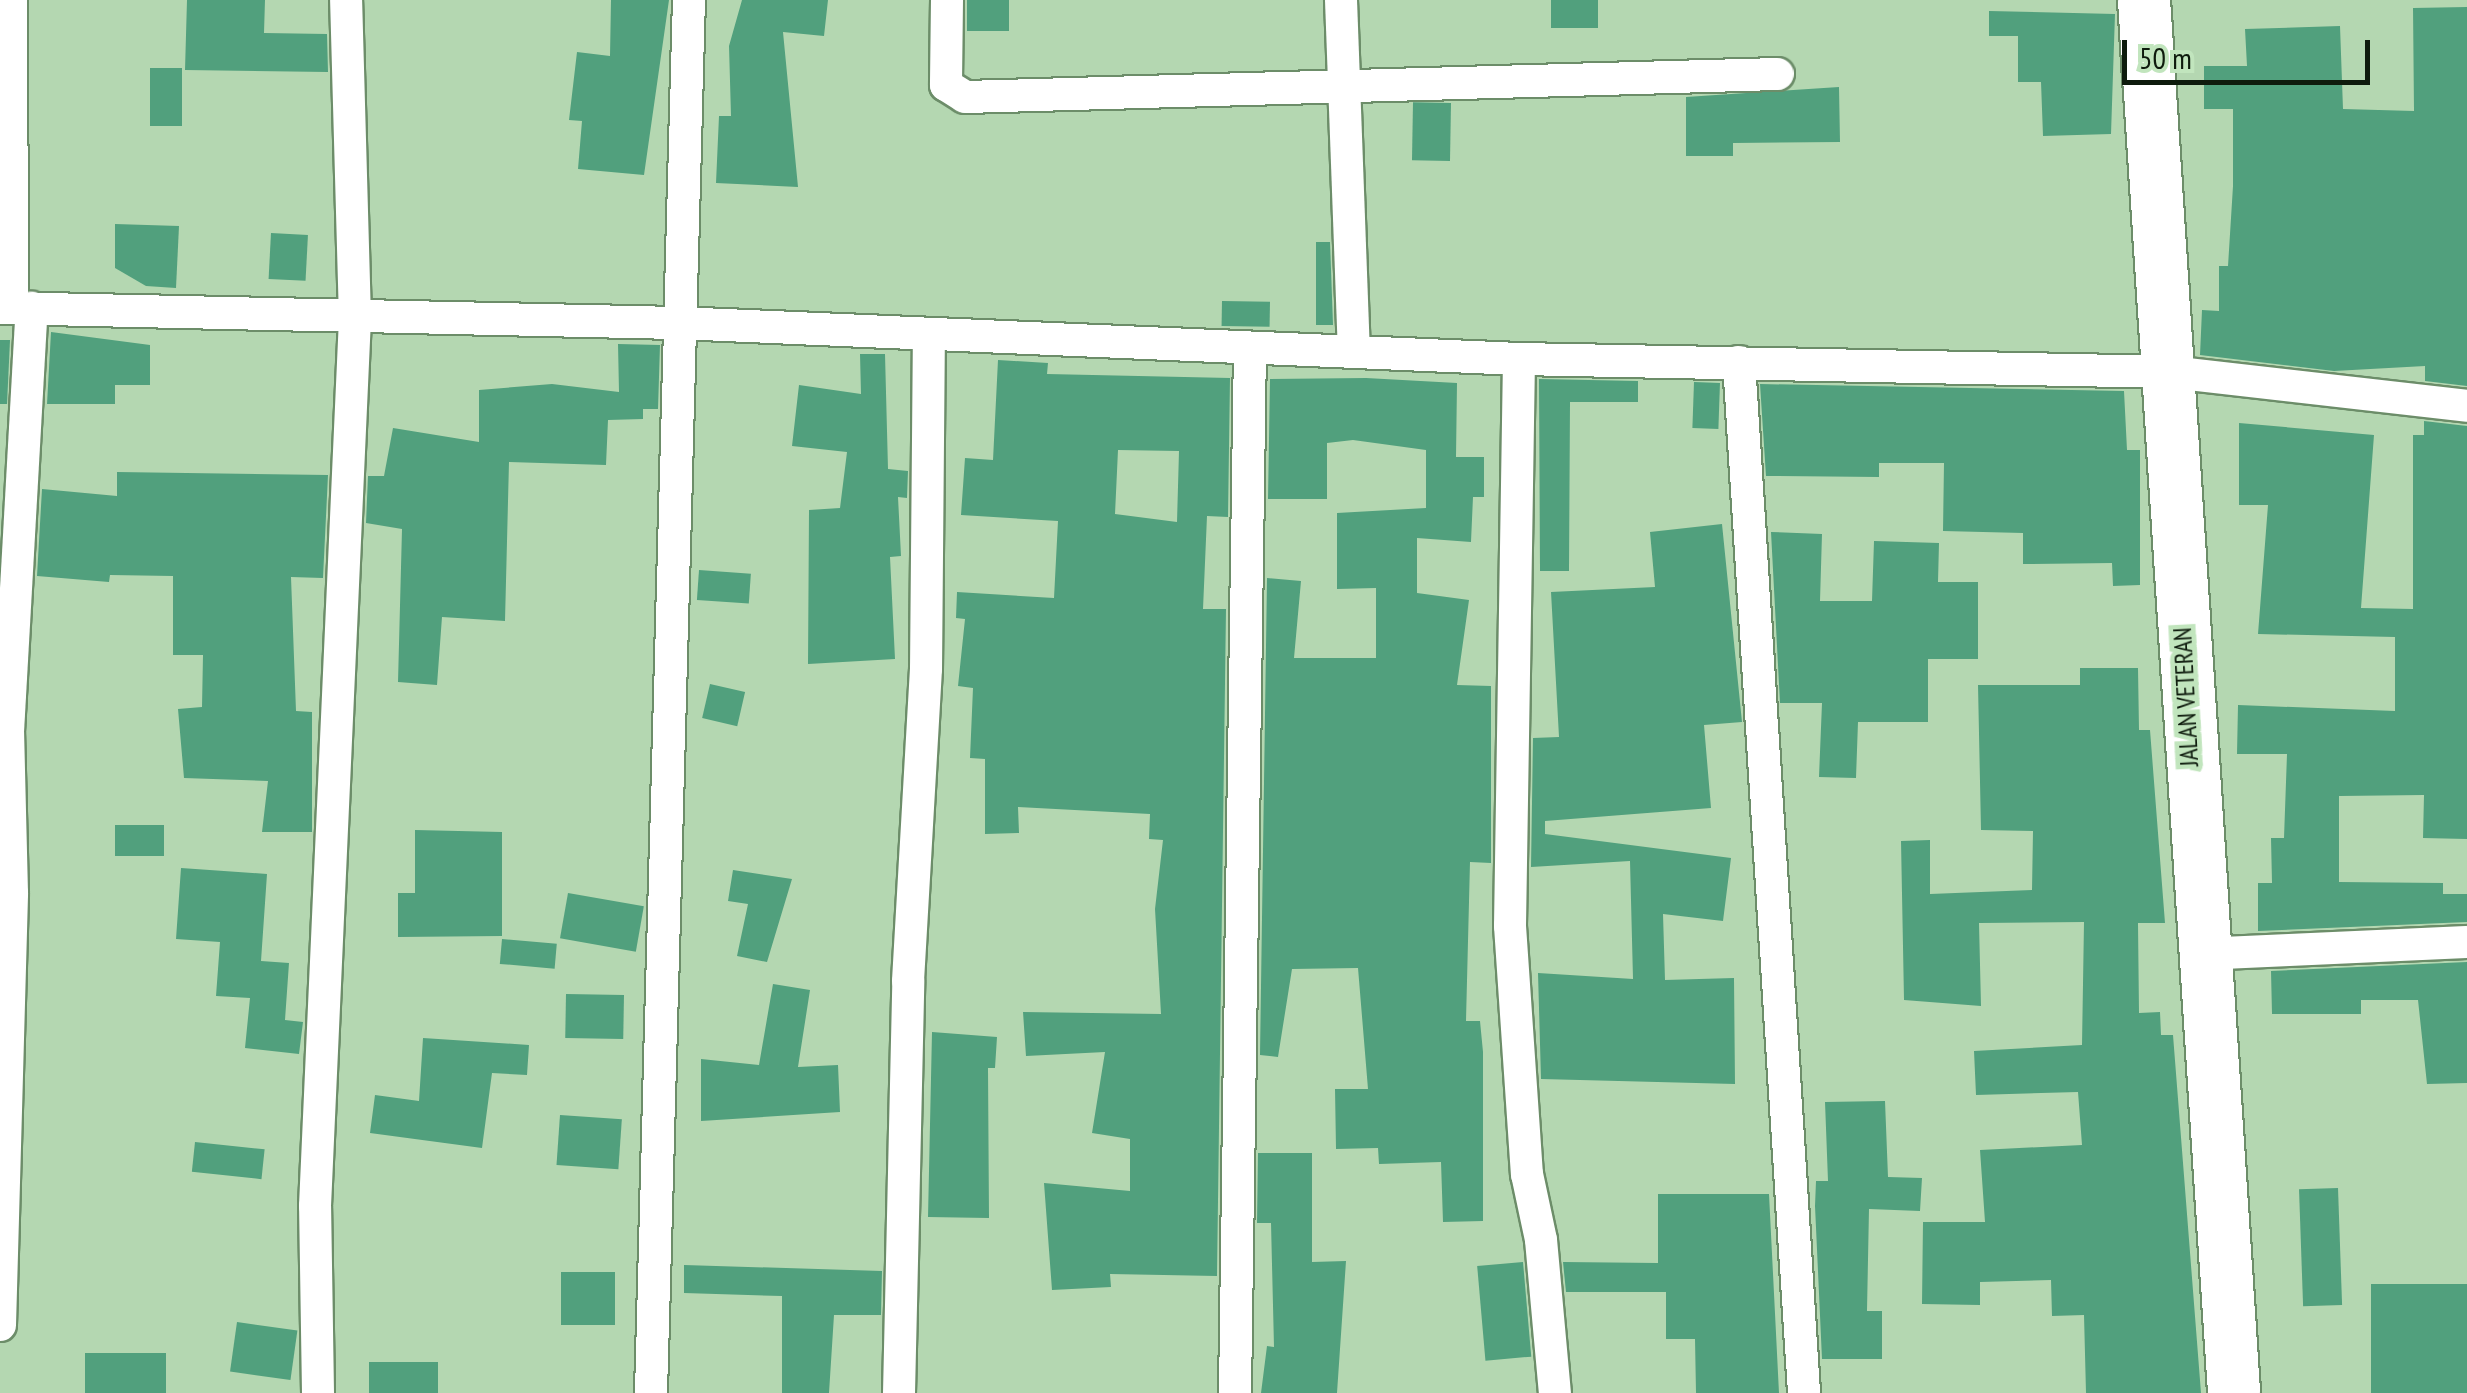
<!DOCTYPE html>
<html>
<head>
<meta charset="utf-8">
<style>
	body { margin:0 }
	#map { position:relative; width:2467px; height:1393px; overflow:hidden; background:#b4d7b1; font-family:"PT Sans Narrow",sans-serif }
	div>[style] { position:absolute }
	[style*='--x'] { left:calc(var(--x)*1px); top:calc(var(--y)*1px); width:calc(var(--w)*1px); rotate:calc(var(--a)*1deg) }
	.building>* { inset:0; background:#51a07d; transform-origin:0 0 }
	.roads { filter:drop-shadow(2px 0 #6c8d69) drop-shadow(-2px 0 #6c8d69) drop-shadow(0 2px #6c8d69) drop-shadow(0 -2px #6c8d69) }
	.street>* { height:32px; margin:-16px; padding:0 16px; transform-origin:16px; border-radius:16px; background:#fff }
	.primary>* { height:52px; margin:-26px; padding:0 26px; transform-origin:26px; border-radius:26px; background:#fff }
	span { translate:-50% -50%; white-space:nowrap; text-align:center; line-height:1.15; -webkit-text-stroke:9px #c1e5bd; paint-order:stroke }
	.street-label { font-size:25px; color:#0e1b0d }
	.scale { position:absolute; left:2122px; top:40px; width:248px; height:45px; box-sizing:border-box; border:5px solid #0e1b0d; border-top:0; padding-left:12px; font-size:30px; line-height:35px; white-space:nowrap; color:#0e1b0d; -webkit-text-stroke:8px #c1e5bd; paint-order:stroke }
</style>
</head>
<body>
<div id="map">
	<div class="building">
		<i style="clip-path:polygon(187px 0,265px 0,264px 33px,327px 34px,328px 72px,185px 70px)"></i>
		<i style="clip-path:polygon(611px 0,669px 0,644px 175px,578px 169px,582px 121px,569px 120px,577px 52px,610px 56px)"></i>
		<i style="clip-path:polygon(742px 0,828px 0,824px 36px,783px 32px,798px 187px,716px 183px,719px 116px,731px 116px,729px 46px)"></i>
		<i style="left:967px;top:0;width:42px;height:31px"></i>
		<i style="left:1551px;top:0;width:47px;height:28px"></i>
		<i style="clip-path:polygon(2467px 7px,2467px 386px,2425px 381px,2425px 366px,2334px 371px,2200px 355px,2202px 310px,2219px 311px,2219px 266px,2228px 266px,2233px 186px,2233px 109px,2204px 109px,2204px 66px,2247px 66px,2245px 29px,2340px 26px,2343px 109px,2414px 111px,2413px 8px)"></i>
		<i style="clip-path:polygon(1989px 11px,2115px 14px,2111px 134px,2043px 136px,2041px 82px,2018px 82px,2018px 36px,1989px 36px)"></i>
		<i style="left:150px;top:68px;width:32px;height:58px"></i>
		<i style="clip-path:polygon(1839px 87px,1840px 142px,1733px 143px,1733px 156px,1686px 156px,1686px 97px)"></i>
		<i style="left:1451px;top:103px;width:58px;height:38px;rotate:91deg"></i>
		<i style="clip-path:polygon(115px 224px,179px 226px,176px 288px,146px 286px,115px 268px)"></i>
		<i style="left:271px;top:233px;width:37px;height:46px;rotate:3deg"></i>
		<i style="clip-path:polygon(1316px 242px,1330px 242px,1333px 325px,1316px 325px)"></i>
		<i style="left:1222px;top:301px;width:48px;height:25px;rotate:1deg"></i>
		<i style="clip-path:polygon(51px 332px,150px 345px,150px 385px,115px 385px,115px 404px,47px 404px)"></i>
		<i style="clip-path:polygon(0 340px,10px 340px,7px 404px,0 404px)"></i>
		<i style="clip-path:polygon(618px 344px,660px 345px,658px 409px,643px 409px,643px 419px,608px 420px,606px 465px,509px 462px,505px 621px,442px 617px,437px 685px,398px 682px,402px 529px,366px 523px,368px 476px,384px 476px,393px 428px,479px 442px,479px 390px,552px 384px,619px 392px)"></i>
		<i style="clip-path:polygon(860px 354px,885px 354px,888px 469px,908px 471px,907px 498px,898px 497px,901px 556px,890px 557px,895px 659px,808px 664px,809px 510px,840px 508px,847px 452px,792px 446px,799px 385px,861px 394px)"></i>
		<i style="clip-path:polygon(evenodd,998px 360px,1048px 363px,1047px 374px,1230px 378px,1228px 517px,1207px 516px,1203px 609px,1226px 609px,1217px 1276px,1110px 1274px,1111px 1287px,1052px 1290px,1044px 1183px,1130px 1191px,1130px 1139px,1092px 1133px,1105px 1052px,1026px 1056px,1023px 1012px,1161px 1014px,1155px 909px,1163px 840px,1149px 839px,1150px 814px,1018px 807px,1019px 833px,985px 834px,985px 759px,970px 758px,973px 688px,958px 686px,965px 619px,956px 618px,957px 592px,1054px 598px,1058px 521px,961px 515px,965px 458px,993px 460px,998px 360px,1118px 450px,1179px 451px,1177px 522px,1115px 514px,1118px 450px)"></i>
		<i style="clip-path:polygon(1366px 378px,1457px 383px,1456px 457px,1484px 457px,1484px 497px,1473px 497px,1471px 542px,1417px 538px,1417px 593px,1469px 600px,1457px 685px,1491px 686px,1491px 863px,1470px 862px,1466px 1021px,1480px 1021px,1483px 1052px,1483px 1221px,1443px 1222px,1441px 1162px,1379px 1164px,1378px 1148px,1336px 1149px,1335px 1089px,1368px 1089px,1358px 968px,1292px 969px,1278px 1057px,1260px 1055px,1267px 578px,1301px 581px,1294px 658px,1376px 658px,1376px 588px,1337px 589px,1337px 513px,1426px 508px,1426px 450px,1353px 440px,1327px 443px,1327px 499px,1268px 499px,1270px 379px)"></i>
		<i style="clip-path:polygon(1539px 379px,1638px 381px,1638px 402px,1570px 402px,1569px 571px,1540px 571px)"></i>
		<i style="left:1694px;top:382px;width:26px;height:46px;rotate:2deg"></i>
		<i style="clip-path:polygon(1760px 384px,2124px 391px,2127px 450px,2140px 450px,2140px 585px,2113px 586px,2112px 563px,2023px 564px,2023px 533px,1943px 531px,1944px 463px,1879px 463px,1879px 477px,1766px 476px)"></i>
		<i style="clip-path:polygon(2424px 421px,2467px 426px,2467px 839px,2423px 838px,2424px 795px,2339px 796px,2339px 882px,2443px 883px,2443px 894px,2467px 894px,2467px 922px,2258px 931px,2258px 883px,2272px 883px,2271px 838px,2284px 838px,2287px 754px,2237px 754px,2238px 705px,2395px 711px,2395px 637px,2258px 634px,2268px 505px,2239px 505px,2239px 423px,2374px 435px,2361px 608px,2413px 609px,2413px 435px,2424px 435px)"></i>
		<i style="clip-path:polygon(117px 472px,328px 475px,323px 578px,291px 577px,296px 711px,312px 712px,312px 832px,262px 832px,268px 781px,184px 778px,178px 709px,202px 707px,203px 655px,173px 655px,173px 576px,110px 575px,109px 582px,37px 576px,42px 489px,117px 496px)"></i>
		<i style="clip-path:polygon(1722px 524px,1742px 722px,1704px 725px,1711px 808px,1545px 821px,1545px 834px,1731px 858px,1723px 921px,1663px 914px,1665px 980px,1734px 978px,1735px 1084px,1541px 1079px,1538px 973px,1633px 979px,1630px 861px,1531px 867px,1533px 738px,1559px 737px,1551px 592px,1655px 587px,1650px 532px)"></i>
		<i style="clip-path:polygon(1771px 532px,1822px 534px,1820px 601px,1872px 601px,1874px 541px,1939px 543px,1938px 582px,1978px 582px,1978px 659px,1928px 659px,1928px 722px,1858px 722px,1856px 778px,1819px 777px,1822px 703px,1780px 703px)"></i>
		<i style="left:699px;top:570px;width:52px;height:30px;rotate:4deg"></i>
		<i style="clip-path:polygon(2080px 668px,2138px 668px,2139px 730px,2150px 730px,2165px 923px,2138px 923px,2139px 1013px,2160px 1012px,2161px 1035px,2173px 1035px,2201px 1393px,2086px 1393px,2084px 1315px,2052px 1316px,2051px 1280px,1980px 1282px,1980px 1305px,1922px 1304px,1923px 1222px,1985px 1222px,1980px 1150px,2082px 1145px,2078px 1092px,1976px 1095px,1974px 1051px,2082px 1045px,2084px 922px,1979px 923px,1981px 1006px,1904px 1000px,1901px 841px,1930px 840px,1930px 894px,2032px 890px,2033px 831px,1981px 830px,1978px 685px,2080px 685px)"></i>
		<i style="left:710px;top:684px;width:36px;height:35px;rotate:13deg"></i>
		<i style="left:115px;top:825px;width:49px;height:31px"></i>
		<i style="clip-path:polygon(415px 830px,502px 832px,502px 936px,398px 937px,398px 893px,415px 893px)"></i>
		<i style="clip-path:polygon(181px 868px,267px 874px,261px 961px,289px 963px,285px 1020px,303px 1022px,299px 1054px,245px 1048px,250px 998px,216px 996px,220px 942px,176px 939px)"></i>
		<i style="clip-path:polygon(733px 870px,792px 879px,767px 962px,737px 956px,748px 904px,728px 901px)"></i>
		<i style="left:568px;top:893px;width:77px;height:46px;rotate:10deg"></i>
		<i style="left:502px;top:939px;width:55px;height:25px;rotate:5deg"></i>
		<i style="clip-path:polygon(2467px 962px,2467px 1083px,2427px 1084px,2418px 1000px,2361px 1000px,2361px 1014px,2272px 1014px,2271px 971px)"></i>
		<i style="clip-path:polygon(773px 984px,810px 990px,798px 1067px,838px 1065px,840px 1112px,701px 1121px,701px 1059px,759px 1065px)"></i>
		<i style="left:566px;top:994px;width:58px;height:44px;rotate:1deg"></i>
		<i style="clip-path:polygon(932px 1032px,997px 1037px,995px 1068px,988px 1068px,989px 1218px,928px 1217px)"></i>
		<i style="clip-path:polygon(423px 1038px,529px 1045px,527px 1075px,492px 1073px,482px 1148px,370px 1133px,375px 1095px,419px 1101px)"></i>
		<i style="clip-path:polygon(1885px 1101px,1888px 1177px,1922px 1178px,1920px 1211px,1869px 1209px,1867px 1311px,1882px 1311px,1882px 1359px,1822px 1359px,1815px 1206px,1816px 1181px,1828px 1181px,1825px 1102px)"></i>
		<i style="left:560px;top:1115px;width:62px;height:50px;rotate:4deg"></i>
		<i style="left:195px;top:1142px;width:70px;height:30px;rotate:6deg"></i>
		<i style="clip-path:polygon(1258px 1153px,1312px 1153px,1312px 1262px,1346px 1261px,1337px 1393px,1261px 1393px,1267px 1346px,1274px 1347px,1271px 1223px,1257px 1223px)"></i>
		<i style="left:2338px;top:1188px;width:117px;height:39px;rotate:88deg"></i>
		<i style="clip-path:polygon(1658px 1194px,1769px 1194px,1779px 1393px,1696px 1393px,1695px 1339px,1666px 1339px,1666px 1292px,1566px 1292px,1563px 1262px,1658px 1263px)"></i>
		<i style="left:1523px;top:1262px;width:95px;height:46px;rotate:85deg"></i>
		<i style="clip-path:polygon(684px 1265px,882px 1271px,881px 1315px,834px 1315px,829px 1393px,782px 1393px,782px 1296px,684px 1293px)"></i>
		<i style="left:561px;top:1272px;width:54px;height:53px"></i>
		<i style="left:2467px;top:1284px;width:109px;height:96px;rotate:90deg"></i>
		<i style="left:237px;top:1322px;width:61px;height:50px;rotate:8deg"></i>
		<i style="left:85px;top:1353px;width:81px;height:40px"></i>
		<i style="left:369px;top:1362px;width:69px;height:31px"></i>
	</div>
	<div class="roads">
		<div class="street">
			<i style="--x:11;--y:0;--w:308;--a:89.8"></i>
			<i style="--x:947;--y:0;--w:85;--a:90.7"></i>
			<i style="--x:946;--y:85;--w:22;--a:32"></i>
			<i style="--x:965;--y:97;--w:813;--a:-1.62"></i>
			<i style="--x:1341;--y:0;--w:349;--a:87.9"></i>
			<i style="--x:0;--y:308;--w:678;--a:1.27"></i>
			<i style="--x:678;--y:323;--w:842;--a:2.45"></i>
			<i style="--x:1519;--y:359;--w:651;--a:1.14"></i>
			<i style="--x:2170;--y:372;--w:299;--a:6.5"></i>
			<i style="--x:1519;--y:359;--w:567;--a:90.91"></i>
			<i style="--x:1510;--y:926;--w:249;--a:86.1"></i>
			<i style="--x:1527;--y:1174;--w:67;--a:78"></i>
			<i style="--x:1541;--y:1240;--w:154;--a:84.8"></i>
			<i style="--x:1739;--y:362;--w:1033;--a:86.39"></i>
			<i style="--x:2200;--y:954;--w:267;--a:-2.6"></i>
			<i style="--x:0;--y:1325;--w:432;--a:-88.4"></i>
			<i style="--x:12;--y:893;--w:161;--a:-91.4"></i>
			<i style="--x:8;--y:732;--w:425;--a:-86.8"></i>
			<i style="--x:318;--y:1393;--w:187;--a:-90.9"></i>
			<i style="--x:315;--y:1206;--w:888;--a:-87.42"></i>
			<i style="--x:355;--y:319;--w:319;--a:-91.6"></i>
			<i style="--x:651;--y:1393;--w:1394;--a:-88.44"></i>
			<i style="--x:899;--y:1393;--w:412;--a:-88.7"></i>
			<i style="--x:908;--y:981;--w:313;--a:-86.7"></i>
			<i style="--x:926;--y:669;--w:333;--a:-89.5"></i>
			<i style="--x:1235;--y:1393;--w:1045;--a:-89.18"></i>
		</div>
		<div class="primary">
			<i style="--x:2144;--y:0;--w:1396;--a:86.3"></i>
		</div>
	</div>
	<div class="street-label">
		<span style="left:2186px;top:697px;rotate:-93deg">JALAN VETERAN</span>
	</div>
	<div class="scale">50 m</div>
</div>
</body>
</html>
